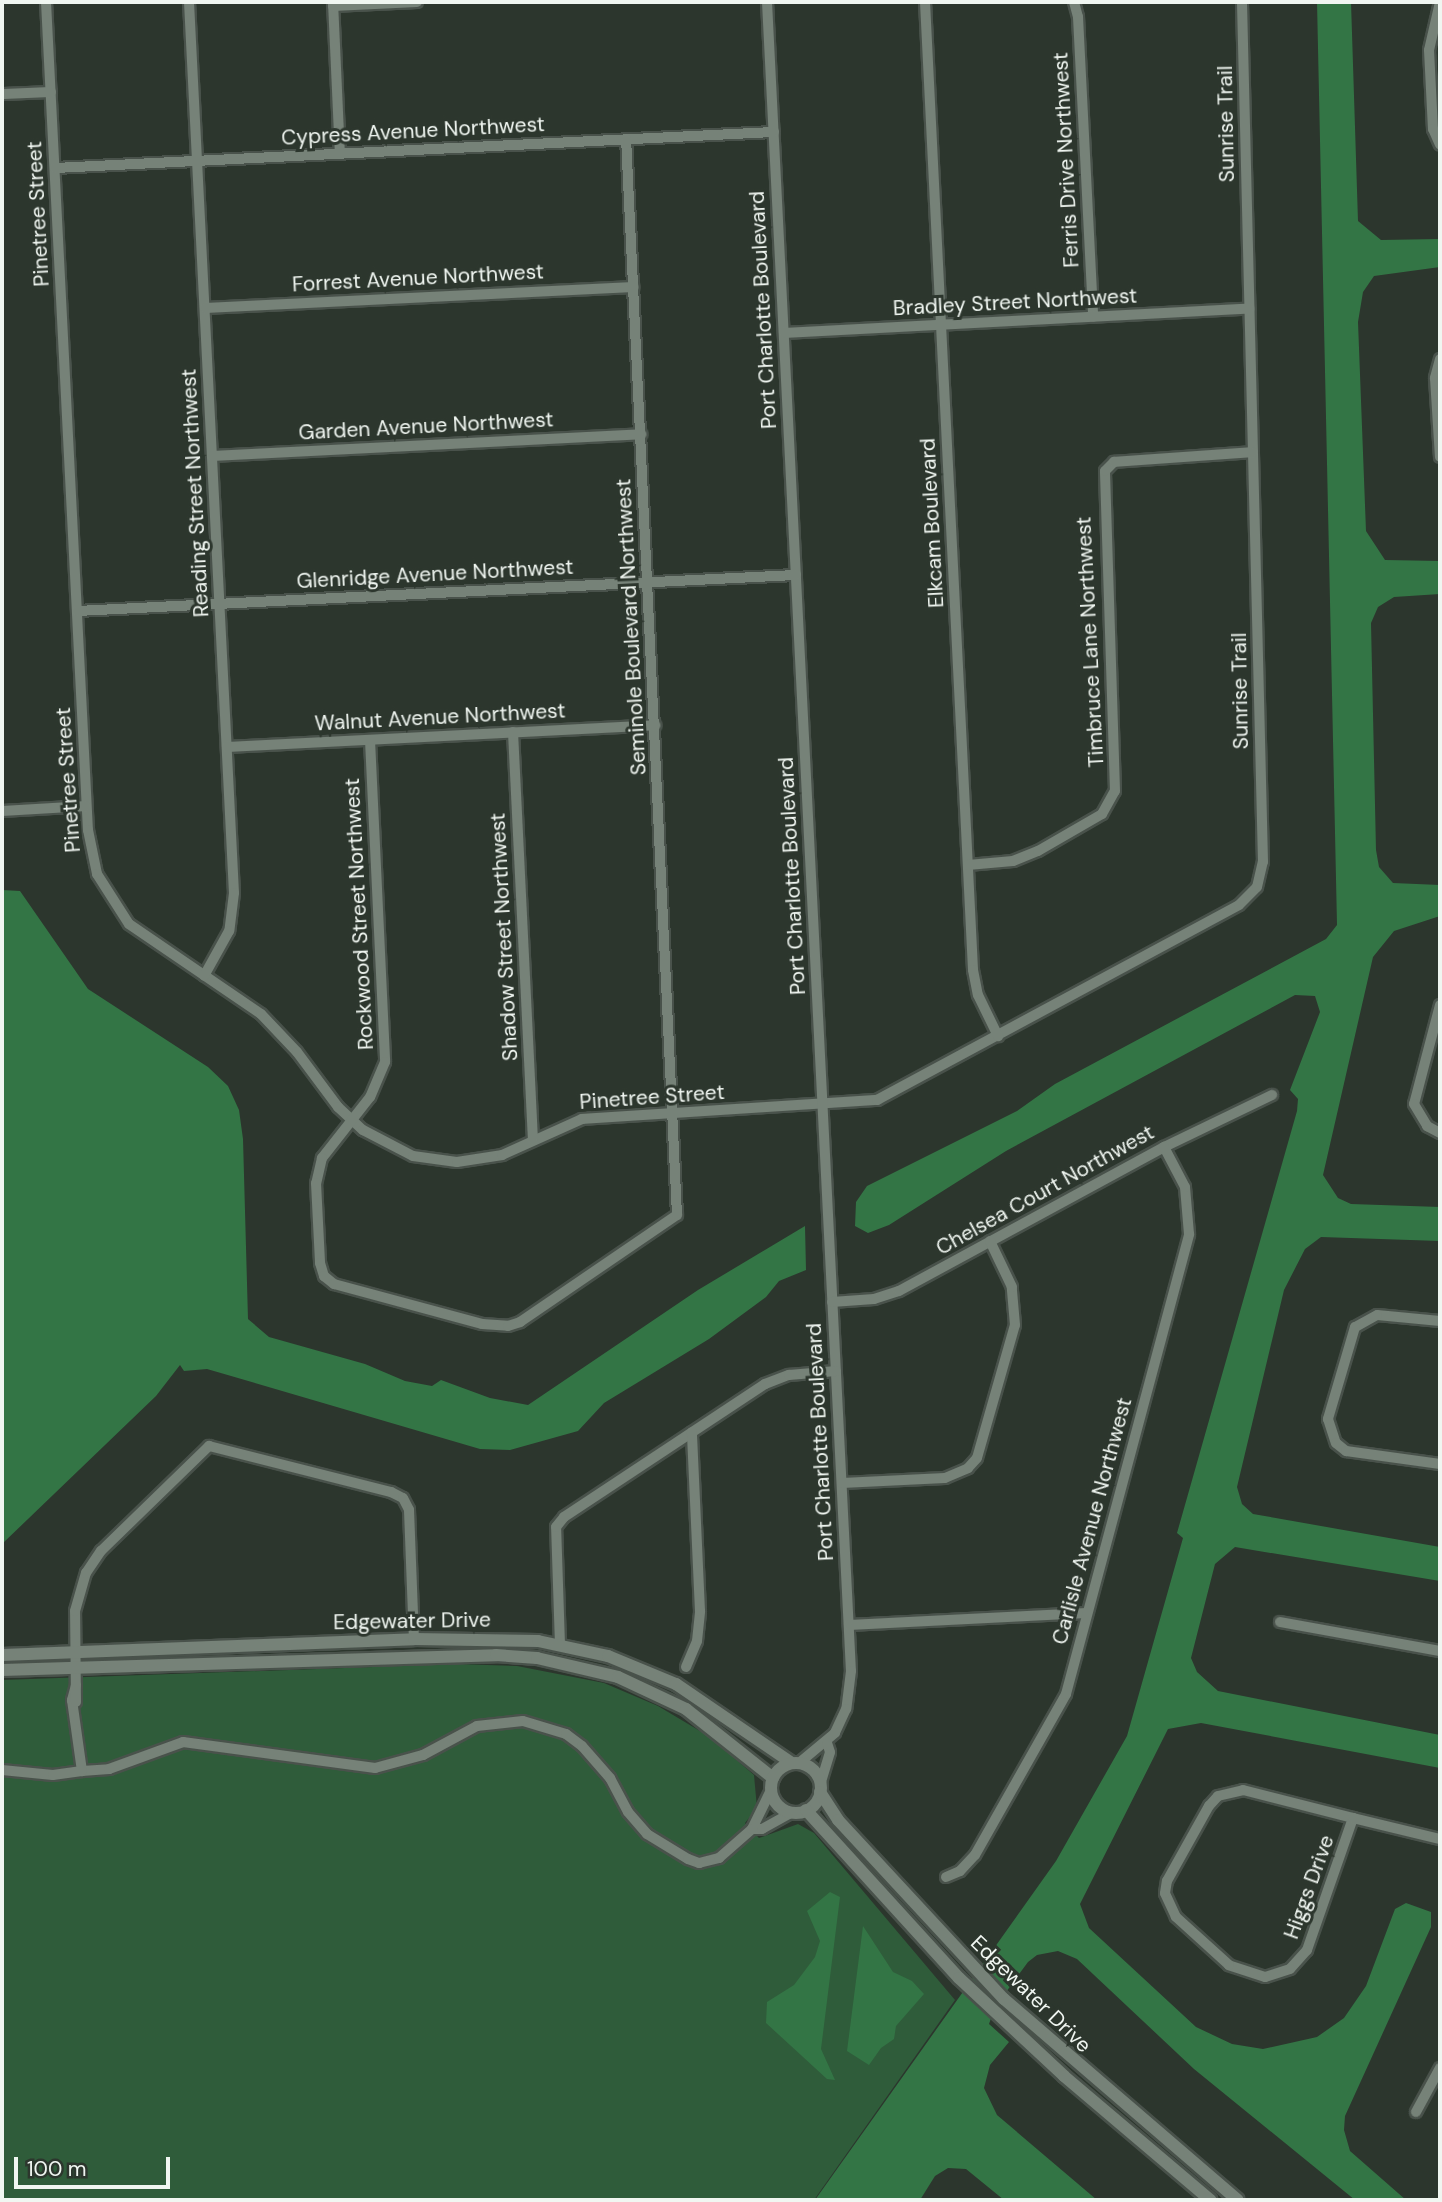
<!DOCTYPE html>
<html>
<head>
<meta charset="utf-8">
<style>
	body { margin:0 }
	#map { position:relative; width:1442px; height:2202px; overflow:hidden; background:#2c362d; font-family:"DM Sans",sans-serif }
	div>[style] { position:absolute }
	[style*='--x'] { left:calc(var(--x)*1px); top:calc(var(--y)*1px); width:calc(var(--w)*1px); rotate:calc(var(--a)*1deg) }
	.green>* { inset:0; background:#2f5c3a }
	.water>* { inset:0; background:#337545 }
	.roads { filter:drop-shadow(2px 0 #49524b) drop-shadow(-2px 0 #49524b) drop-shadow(0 2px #49524b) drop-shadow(0 -2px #49524b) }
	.minor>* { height:10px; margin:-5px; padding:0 5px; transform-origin:5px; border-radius:5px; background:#768278 }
	.tertiary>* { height:12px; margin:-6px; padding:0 6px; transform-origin:6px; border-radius:6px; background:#768278 }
	.tertiary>.ring { margin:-6px; padding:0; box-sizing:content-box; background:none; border:12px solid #768278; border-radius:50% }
	span { translate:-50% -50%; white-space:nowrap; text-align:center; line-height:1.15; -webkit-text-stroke:6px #2c362d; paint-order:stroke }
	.street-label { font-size:21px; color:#f0f6f1 }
	.frame { position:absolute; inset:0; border:4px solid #f0f6f1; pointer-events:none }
	.scale { position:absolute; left:14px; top:2157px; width:156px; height:32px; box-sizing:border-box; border:4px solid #f0f6f1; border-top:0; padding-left:9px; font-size:21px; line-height:24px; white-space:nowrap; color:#f0f6f1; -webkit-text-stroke:5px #2c362d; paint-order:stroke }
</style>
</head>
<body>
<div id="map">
	<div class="green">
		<i style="clip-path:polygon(457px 1664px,517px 1666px,604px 1683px,658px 1706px,710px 1737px,754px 1775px,757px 1808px,745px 1823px,759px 1838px,798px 1824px,814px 1833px,955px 2000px,814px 2200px,2px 2200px,2px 1680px)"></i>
	</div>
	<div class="water">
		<i style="clip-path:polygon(1317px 2px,1351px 2px,1358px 221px,1381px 240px,1440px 239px,1440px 267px,1374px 276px,1363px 292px,1358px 322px,1366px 531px,1385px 560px,1440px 561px,1440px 594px,1394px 597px,1378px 607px,1371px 623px,1376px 850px,1379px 867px,1393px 883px,1440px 885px,1440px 916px,1394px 931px,1373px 957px,1323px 1175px,1338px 1198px,1351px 1204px,1440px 1207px,1440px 1241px,1321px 1237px,1305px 1249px,1284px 1290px,1237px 1487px,1242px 1504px,1253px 1514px,1440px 1547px,1440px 1581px,1235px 1547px,1215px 1564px,1191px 1658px,1197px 1672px,1218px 1691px,1440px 1735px,1440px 1768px,1201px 1723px,1168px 1729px,1080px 1904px,1089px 1928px,1196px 2027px,1232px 2044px,1263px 2049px,1317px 2037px,1344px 2018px,1366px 1986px,1395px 1909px,1406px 1903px,1431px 1912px,1431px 1927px,1345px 2116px,1344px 2130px,1350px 2151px,1406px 2200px,1355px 2200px,1194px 2069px,1077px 1959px,1058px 1951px,1037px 1955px,1028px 1962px,995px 2007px,989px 2024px,1009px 2042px,990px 2065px,984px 2088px,997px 2115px,1097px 2200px,1004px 2200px,966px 2169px,948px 2168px,935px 2176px,920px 2200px,815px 2200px,1056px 1861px,1127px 1736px,1183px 1538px,1177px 1533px,1297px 1111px,1298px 1099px,1290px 1090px,1320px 1012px,1315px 996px,1295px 995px,1006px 1151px,889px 1225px,868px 1233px,855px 1226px,856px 1202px,867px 1186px,1017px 1111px,1055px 1084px,1326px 939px,1337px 925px)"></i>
		<i style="clip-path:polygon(2px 890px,20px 891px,88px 989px,208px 1067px,228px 1086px,239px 1110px,243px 1139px,248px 1319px,269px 1337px,365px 1364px,405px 1381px,432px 1386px,441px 1380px,490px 1398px,528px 1405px,698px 1290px,805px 1226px,806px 1270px,779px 1281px,766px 1297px,709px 1339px,604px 1403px,578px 1431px,510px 1450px,480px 1449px,207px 1369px,184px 1371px,180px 1365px,156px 1396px,2px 1544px)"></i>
		<i style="clip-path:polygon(830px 1892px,840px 1897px,821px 2049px,835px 2080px,827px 2079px,766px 2023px,767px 2002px,794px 1985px,815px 1957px,820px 1941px,807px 1911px)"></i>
		<i style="clip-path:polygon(863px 1926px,893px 1972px,912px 1981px,924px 1994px,896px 2026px,894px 2039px,881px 2048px,869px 2065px,847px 2051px)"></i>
	</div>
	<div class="roads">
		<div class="minor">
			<i style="--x:46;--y:2;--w:829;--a:87.1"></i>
			<i style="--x:88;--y:830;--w:45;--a:78.4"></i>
			<i style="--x:97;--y:874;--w:59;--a:57.4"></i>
			<i style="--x:129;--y:924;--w:160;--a:34.3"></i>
			<i style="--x:261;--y:1014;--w:52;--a:46.5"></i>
			<i style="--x:297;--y:1052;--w:69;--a:53.3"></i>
			<i style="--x:338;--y:1107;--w:34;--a:43"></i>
			<i style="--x:363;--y:1130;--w:56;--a:27.5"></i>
			<i style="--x:413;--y:1156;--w:44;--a:7.8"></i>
			<i style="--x:457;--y:1162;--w:46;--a:-8.8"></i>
			<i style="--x:502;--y:1155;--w:88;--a:-24.2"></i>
			<i style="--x:582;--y:1119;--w:296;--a:-3.7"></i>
			<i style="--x:877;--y:1100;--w:411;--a:-28.3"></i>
			<i style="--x:1239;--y:905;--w:25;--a:-45"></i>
			<i style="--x:1257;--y:887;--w:26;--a:-77"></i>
			<i style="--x:1263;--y:862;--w:860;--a:-91.4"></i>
			<i style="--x:189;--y:2;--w:892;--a:87.11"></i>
			<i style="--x:234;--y:893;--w:38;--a:97"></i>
			<i style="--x:229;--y:931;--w:51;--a:119.1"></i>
			<i style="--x:333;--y:2;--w:152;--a:87.4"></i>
			<i style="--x:767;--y:2;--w:1671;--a:87.12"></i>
			<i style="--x:851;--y:1671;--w:38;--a:97"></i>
			<i style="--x:846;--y:1709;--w:26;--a:115"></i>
			<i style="--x:835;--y:1733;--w:47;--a:140.2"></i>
			<i style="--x:925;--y:2;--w:969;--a:87.16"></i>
			<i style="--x:973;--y:970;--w:25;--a:79"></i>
			<i style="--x:978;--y:995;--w:46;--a:64"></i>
			<i style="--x:1074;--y:2;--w:16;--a:75"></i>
			<i style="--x:1078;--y:17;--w:300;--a:87.1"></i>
			<i style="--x:1440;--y:2;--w:49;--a:102.9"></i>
			<i style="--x:1429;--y:50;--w:79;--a:87.1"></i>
			<i style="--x:1433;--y:129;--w:17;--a:66"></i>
			<i style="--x:333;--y:6;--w:84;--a:-2.7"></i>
			<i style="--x:2;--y:94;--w:49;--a:-2.3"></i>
			<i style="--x:55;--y:168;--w:720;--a:-2.87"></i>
			<i style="--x:205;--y:308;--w:429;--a:-2.8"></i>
			<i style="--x:784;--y:333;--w:466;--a:-3"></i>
			<i style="--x:1440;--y:359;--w:20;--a:105"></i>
			<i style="--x:1435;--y:378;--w:79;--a:86.4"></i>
			<i style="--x:212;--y:456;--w:430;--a:-2.9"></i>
			<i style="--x:77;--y:611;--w:720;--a:-2.87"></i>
			<i style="--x:513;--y:732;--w:408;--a:87.2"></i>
			<i style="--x:370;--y:740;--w:322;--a:87.3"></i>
			<i style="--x:385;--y:1062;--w:38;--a:113"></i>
			<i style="--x:370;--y:1097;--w:78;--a:128.2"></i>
			<i style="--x:322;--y:1158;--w:26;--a:103"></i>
			<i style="--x:316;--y:1183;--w:80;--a:87.1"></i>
			<i style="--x:320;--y:1263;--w:14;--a:73"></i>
			<i style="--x:324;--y:1276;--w:13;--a:39"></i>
			<i style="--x:334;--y:1284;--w:153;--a:15.1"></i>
			<i style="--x:482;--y:1324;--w:26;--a:4"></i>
			<i style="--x:508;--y:1326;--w:13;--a:-18"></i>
			<i style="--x:520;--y:1322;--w:190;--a:-34.3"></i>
			<i style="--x:677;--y:1215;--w:1077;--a:-92.71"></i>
			<i style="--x:227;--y:747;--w:429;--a:-2.9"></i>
			<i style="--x:2;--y:811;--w:84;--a:-3.4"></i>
			<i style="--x:968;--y:865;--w:45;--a:-5.1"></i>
			<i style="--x:1013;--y:861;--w:27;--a:-22"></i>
			<i style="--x:1038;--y:851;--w:74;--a:-30"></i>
			<i style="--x:1102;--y:814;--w:26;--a:-61"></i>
			<i style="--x:1115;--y:791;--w:320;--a:-91.8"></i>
			<i style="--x:1105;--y:471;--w:13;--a:-45"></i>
			<i style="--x:1114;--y:462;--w:139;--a:-4.1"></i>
			<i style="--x:1440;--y:1005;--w:102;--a:104.7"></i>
			<i style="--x:1414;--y:1104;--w:26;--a:59"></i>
			<i style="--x:1427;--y:1126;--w:15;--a:28"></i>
			<i style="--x:832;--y:1302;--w:42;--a:-4.1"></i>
			<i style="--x:874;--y:1299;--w:26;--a:-18"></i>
			<i style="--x:899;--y:1291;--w:302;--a:-28.5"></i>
			<i style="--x:1164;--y:1147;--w:120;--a:-25.7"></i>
			<i style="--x:1440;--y:1321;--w:63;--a:-174.6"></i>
			<i style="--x:1377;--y:1315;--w:25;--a:151"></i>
			<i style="--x:1355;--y:1327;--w:96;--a:106.4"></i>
			<i style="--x:1328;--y:1419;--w:25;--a:72"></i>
			<i style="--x:1336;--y:1443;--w:13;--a:39"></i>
			<i style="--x:1346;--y:1451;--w:95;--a:7.9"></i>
			<i style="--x:842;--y:1483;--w:103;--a:-2.8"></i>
			<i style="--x:945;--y:1478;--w:25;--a:-23"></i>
			<i style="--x:968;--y:1468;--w:13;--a:-48"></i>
			<i style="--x:977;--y:1458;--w:138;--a:-74.1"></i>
			<i style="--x:1015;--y:1325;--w:38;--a:-95"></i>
			<i style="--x:1012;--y:1287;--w:51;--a:-115.6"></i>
			<i style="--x:1280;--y:1622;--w:163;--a:10.3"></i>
			<i style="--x:849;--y:1625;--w:238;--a:-2.9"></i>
			<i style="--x:560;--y:1645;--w:118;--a:-91.9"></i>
			<i style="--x:556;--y:1527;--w:13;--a:-51"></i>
			<i style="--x:564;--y:1517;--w:241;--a:-33.5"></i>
			<i style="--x:765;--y:1384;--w:26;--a:-21"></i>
			<i style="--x:789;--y:1375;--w:47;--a:-4.9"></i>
			<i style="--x:686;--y:1667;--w:28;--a:-67"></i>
			<i style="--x:697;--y:1641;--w:30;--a:-84"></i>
			<i style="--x:700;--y:1611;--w:179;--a:-92.6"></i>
			<i style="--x:76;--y:1685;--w:16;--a:105"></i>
			<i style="--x:72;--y:1700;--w:72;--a:82"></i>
			<i style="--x:82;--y:1771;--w:27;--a:-4"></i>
			<i style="--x:109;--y:1769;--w:79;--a:-20"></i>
			<i style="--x:183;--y:1742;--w:194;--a:7.7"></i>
			<i style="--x:375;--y:1768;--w:50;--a:-15.2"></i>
			<i style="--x:423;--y:1755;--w:61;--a:-28.2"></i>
			<i style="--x:477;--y:1726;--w:46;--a:-6.2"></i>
			<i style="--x:523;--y:1721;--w:45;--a:16.8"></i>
			<i style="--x:566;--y:1734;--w:20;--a:37"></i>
			<i style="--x:582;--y:1746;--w:43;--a:48.8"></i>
			<i style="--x:610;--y:1778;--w:38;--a:62"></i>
			<i style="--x:628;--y:1812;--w:29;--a:49"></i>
			<i style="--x:647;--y:1834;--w:48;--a:31.4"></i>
			<i style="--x:688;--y:1859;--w:12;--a:20"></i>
			<i style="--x:699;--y:1863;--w:21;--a:-14"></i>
			<i style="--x:719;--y:1858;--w:44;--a:-41.3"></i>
			<i style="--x:76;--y:1702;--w:91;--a:-90.6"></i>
			<i style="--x:75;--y:1611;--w:40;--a:-74"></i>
			<i style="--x:86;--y:1573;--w:27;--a:-56"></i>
			<i style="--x:101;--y:1551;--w:151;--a:-44.2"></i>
			<i style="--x:209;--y:1446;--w:188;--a:14.2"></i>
			<i style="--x:391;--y:1492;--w:13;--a:27"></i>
			<i style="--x:403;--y:1498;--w:13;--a:63"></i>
			<i style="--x:409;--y:1510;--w:129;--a:87.8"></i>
			<i style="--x:2;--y:1770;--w:51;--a:5.6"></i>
			<i style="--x:53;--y:1775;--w:29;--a:-8"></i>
			<i style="--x:820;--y:1785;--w:34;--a:-73"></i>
			<i style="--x:830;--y:1752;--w:9;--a:-108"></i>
			<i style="--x:771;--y:1790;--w:43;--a:116"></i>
			<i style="--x:752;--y:1829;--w:10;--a:0"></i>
			<i style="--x:762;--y:1829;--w:33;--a:-29"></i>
			<i style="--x:1243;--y:1790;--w:114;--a:14.3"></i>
			<i style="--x:1353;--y:1818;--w:140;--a:109.2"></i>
			<i style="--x:1307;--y:1950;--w:25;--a:132"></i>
			<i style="--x:1290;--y:1969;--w:26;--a:162"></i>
			<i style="--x:1265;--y:1977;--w:38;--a:-162"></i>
			<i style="--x:1229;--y:1965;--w:72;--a:-137.8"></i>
			<i style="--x:1176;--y:1917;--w:26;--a:-115"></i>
			<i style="--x:1165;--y:1893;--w:12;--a:-81"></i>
			<i style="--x:1167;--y:1881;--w:86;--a:-60.8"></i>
			<i style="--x:1209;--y:1806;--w:13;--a:-48"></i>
			<i style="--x:1218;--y:1796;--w:26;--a:-13"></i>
			<i style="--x:1353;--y:1818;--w:89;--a:13.6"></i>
			<i style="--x:946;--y:1877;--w:15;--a:-23"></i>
			<i style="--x:960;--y:1871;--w:22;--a:-47"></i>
			<i style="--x:975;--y:1855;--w:185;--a:-60.5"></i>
			<i style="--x:1066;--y:1694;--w:476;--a:-75"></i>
			<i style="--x:1189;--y:1234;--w:47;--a:-94.9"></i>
			<i style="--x:1185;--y:1187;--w:45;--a:-117.7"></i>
			<i style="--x:1416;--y:2112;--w:50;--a:-61.4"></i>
		</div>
		<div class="tertiary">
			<i style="--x:2;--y:1655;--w:412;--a:-2.2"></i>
			<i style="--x:414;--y:1639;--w:124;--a:0.9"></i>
			<i style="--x:538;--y:1641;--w:72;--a:12.1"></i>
			<i style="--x:608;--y:1656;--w:74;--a:22.4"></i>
			<i style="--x:676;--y:1684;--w:140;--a:34.3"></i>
			<i style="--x:2;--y:1670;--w:494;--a:-1.7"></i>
			<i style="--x:496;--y:1655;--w:41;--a:4.2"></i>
			<i style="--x:537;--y:1658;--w:83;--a:13.2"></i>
			<i style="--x:618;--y:1677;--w:75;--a:25.2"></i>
			<i style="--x:686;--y:1709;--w:111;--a:38.4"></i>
			<i class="ring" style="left:771px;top:1763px;width:38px;height:38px"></i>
			<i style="--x:820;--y:1792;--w:33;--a:57"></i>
			<i style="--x:838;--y:1820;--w:244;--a:47.2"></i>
			<i style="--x:1004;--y:1999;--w:308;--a:40.7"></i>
			<i style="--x:806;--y:1810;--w:227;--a:47.7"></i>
			<i style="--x:959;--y:1978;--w:144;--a:43"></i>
			<i style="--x:1064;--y:2076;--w:192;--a:40.3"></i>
		</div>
	</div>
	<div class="street-label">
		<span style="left:1226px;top:124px;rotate:-91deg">Sunrise Trail</span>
		<span style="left:413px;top:131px;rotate:-3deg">Cypress Avenue Northwest</span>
		<span style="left:1066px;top:160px;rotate:-93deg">Ferris Drive Northwest</span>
		<span style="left:38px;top:214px;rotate:-93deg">Pinetree Street</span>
		<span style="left:418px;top:278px;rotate:-3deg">Forrest Avenue Northwest</span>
		<span style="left:1015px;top:302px;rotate:-3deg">Bradley Street Northwest</span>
		<span style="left:763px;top:310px;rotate:-93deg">Port Charlotte Boulevard</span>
		<span style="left:426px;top:426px;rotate:-3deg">Garden Avenue Northwest</span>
		<span style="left:195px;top:493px;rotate:-93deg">Reading Street Northwest</span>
		<span style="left:932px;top:523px;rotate:-93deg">Elkcam Boulevard</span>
		<span style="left:435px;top:574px;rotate:-3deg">Glenridge Avenue Northwest</span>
		<span style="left:631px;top:627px;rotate:-93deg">Seminole Boulevard Northwest</span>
		<span style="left:1090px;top:642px;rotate:-93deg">Timbruce Lane Northwest</span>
		<span style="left:1240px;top:691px;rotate:-91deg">Sunrise Trail</span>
		<span style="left:440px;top:717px;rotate:-3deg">Walnut Avenue Northwest</span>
		<span style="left:68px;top:780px;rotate:-94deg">Pinetree Street</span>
		<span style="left:792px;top:876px;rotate:-93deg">Port Charlotte Boulevard</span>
		<span style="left:359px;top:914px;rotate:-93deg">Rockwood Street Northwest</span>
		<span style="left:504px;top:937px;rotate:-93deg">Shadow Street Northwest</span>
		<span style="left:652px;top:1097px;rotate:-4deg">Pinetree Street</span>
		<span style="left:1045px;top:1190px;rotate:-29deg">Chelsea Court Northwest</span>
		<span style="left:820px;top:1442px;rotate:-93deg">Port Charlotte Boulevard</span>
		<span style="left:1092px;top:1521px;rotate:-75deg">Carlisle Avenue Northwest</span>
		<span style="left:412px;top:1621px;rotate:-1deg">Edgewater Drive</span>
		<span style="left:1309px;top:1887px;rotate:-70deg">Higgs Drive</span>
		<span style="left:1031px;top:1994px;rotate:44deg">Edgewater Drive</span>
	</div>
	<div class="frame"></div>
	<div class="scale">100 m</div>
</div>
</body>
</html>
